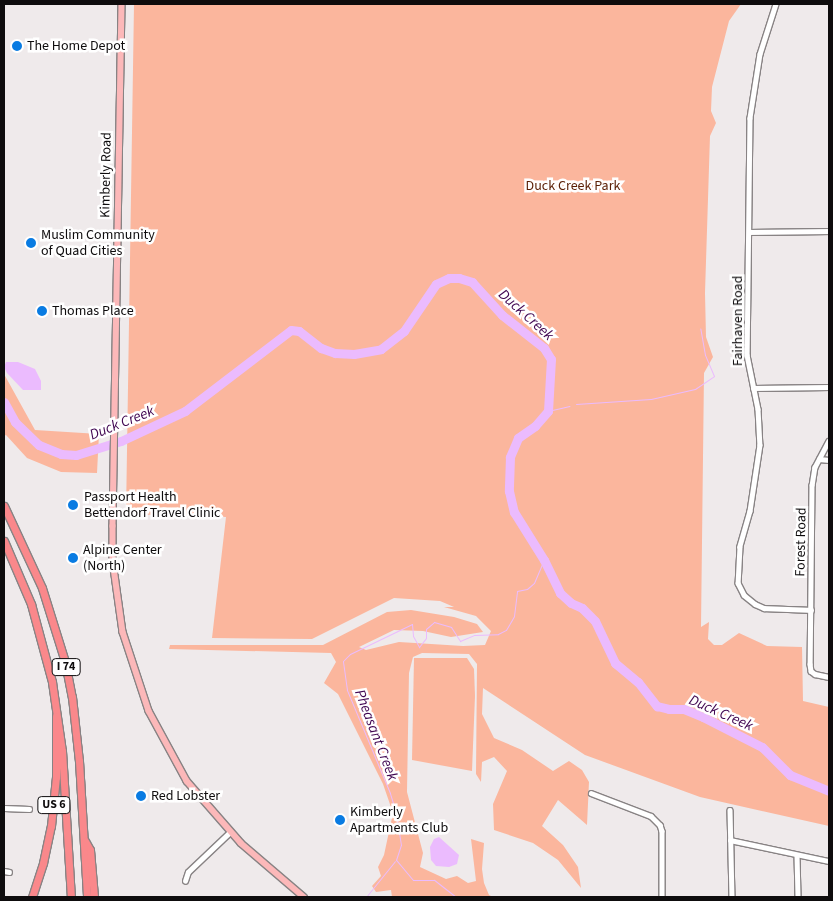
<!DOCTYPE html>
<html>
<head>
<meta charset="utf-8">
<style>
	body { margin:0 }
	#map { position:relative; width:833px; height:901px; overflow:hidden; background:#efeaeb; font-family:"Source Sans 3",sans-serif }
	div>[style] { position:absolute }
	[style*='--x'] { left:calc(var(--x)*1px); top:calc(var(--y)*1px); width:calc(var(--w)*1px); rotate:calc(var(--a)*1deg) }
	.green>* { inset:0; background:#fbb69d }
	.water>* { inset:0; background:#ebbbfe }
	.stream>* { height:1px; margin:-0.5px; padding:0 0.5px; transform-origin:0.5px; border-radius:0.5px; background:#ebbbfe }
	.river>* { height:9px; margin:-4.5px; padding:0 4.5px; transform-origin:4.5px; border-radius:4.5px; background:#ebbbfe }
	.roads { filter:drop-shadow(1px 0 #888384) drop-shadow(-1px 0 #888384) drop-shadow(0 1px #888384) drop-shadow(0 -1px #888384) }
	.minor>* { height:4.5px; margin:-2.25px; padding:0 2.25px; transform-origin:2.25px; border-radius:2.25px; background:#fff }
	.major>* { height:5.5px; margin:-2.75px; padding:0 2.75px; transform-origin:2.75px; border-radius:2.75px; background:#fcb8b9 }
	.highway>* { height:7px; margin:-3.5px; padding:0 3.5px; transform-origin:3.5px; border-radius:3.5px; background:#fa888b }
	.dots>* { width:14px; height:14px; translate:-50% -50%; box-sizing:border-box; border:2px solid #fff; border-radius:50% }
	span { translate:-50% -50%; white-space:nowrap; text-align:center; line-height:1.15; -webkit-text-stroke:5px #fff; paint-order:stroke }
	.shield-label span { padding:1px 4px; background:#fff; border:1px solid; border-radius:4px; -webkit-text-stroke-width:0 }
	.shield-label { font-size:12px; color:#0e0c0d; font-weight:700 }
	.poi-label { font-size:14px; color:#0e0c0d }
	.left { translate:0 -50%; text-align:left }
	.street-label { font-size:14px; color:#0e0c0d }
	.park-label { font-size:14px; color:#5a1e04 }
	.water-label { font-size:15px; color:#400651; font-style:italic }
	.frame { position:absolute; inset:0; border:5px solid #0e0c0d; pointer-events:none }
</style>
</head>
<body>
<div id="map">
	<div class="green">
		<i style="clip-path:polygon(134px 4px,741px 4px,729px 21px,712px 87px,711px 111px,716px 123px,710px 136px,705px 293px,706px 337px,713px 357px,704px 373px,701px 627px,709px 622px,708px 639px,714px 645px,722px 645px,739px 633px,767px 646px,802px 647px,803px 701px,829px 707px,829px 826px,700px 797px,585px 755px,483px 688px,482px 714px,494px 738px,522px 750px,553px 771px,569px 761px,582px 770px,589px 782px,587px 825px,558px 800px,542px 826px,563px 845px,578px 867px,581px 888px,558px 860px,533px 843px,494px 830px,493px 804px,507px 771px,494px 757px,482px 762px,481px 782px,476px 774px,477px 664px,469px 654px,422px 653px,413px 657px,409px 673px,407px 792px,423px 853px,420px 867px,446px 879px,457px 876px,468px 883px,476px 881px,471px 839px,484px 843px,482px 869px,484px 883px,489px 895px,493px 897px,392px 897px,391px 890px,376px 892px,372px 886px,381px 876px,378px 867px,384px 855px,393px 813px,383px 784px,338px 694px,324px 683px,336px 662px,331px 653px,169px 649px,170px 645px,323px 645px,387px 612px,411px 610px,454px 617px,477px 624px,483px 632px,451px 637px,423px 631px,394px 630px,359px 647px,366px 650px,399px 642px,463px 646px,485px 645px,491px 631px,476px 616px,444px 607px,454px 607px,440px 601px,394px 598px,312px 639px,212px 638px,226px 517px,126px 514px)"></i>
		<i style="clip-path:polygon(4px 374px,35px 430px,99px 434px,97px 473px,61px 472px,27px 458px,6px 435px,4px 436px)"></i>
		<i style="clip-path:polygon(414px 658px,467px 658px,474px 669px,475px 696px,472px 771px,412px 760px)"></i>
	</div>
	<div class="water">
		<i style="clip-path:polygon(6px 362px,18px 362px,35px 369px,41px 381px,41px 390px,23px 390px,7px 373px,4px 367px)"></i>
		<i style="clip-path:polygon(439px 837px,459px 855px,457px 864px,449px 867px,436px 866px,431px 860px,430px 847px,434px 839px)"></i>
	</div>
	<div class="stream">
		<i style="--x:576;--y:404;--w:75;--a:-3.8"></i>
		<i style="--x:651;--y:399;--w:45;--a:-12.8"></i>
		<i style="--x:695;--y:389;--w:23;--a:-34"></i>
		<i style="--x:714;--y:376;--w:23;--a:-113"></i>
		<i style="--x:705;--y:355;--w:27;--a:-100"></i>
		<i style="--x:548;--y:411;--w:22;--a:-13"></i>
		<i style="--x:366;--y:897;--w:46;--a:-51.1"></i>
		<i style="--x:456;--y:897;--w:28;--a:-142"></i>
		<i style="--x:434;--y:880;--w:21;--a:180"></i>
		<i style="--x:413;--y:880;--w:26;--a:-130"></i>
		<i style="--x:396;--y:860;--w:16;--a:-72"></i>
		<i style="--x:401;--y:845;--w:32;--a:-99"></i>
		<i style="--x:396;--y:813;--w:21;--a:-107"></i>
		<i style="--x:390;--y:793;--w:112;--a:-112.7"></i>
		<i style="--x:347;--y:690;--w:29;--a:-98"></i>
		<i style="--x:343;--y:661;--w:10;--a:-45"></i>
		<i style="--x:350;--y:654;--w:69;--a:-25.8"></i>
		<i style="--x:412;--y:624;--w:12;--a:85"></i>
		<i style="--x:413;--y:636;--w:13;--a:61"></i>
		<i style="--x:419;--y:647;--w:11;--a:-52"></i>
		<i style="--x:426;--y:638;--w:9;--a:-90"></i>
		<i style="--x:426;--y:629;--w:11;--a:-41"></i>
		<i style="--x:434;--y:622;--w:18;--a:16"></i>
		<i style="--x:451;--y:627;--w:17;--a:57"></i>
		<i style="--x:460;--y:641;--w:15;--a:-23"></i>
		<i style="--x:474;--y:635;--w:24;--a:-2"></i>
		<i style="--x:498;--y:634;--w:9;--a:-27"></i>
		<i style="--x:506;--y:630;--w:16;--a:-60"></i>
		<i style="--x:514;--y:616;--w:25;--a:-83"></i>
		<i style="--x:517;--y:591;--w:10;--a:-11"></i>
		<i style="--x:527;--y:589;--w:9;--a:-41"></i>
		<i style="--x:534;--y:583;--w:25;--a:-67"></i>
	</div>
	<div class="river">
		<i style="--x:4;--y:402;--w:23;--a:61"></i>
		<i style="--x:15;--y:422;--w:33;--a:44"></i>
		<i style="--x:39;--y:445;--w:24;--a:22"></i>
		<i style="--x:61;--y:454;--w:15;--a:4"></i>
		<i style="--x:76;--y:455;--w:47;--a:-17.3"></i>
		<i style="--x:121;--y:441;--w:71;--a:-25.1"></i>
		<i style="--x:185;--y:411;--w:133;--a:-37.4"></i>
		<i style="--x:291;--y:330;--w:8;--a:7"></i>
		<i style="--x:299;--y:331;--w:28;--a:38"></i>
		<i style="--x:321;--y:348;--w:15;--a:20"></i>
		<i style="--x:335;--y:353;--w:19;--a:3"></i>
		<i style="--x:354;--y:354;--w:27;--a:-10"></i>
		<i style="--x:381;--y:349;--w:29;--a:-38"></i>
		<i style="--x:404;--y:331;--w:57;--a:-55.8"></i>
		<i style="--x:436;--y:284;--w:14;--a:-25"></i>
		<i style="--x:449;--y:278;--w:10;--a:0"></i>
		<i style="--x:459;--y:278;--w:14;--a:17"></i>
		<i style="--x:472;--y:282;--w:45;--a:47.7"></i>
		<i style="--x:502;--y:315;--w:53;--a:38.2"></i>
		<i style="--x:544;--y:348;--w:13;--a:58"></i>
		<i style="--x:551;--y:359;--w:52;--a:93.3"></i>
		<i style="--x:548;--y:411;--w:20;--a:131"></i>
		<i style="--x:535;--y:426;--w:21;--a:145"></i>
		<i style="--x:518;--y:438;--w:21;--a:113"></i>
		<i style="--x:510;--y:457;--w:34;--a:92"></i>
		<i style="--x:509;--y:491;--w:22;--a:77"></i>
		<i style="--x:514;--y:512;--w:57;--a:58"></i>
		<i style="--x:544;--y:560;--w:37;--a:64"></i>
		<i style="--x:560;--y:593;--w:15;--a:42"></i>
		<i style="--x:571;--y:603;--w:12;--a:24"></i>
		<i style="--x:582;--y:608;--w:18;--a:45"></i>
		<i style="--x:595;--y:621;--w:47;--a:64.5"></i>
		<i style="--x:615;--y:663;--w:30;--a:40"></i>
		<i style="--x:638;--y:682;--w:31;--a:52"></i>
		<i style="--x:657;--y:706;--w:12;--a:14"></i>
		<i style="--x:669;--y:709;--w:15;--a:0"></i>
		<i style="--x:684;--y:709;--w:21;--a:23"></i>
		<i style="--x:703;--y:717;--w:66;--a:27"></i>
		<i style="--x:762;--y:747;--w:40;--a:45"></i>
		<i style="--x:790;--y:775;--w:42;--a:22.3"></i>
	</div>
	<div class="roads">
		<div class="minor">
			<i style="--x:776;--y:4;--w:52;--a:107.7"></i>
			<i style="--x:760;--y:54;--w:65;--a:98.9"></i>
			<i style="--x:750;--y:118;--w:237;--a:90.7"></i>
			<i style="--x:747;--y:355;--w:55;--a:78.5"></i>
			<i style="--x:758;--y:409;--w:36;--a:87"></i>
			<i style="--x:760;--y:445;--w:67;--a:98.6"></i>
			<i style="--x:750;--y:511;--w:37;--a:106"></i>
			<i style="--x:740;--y:547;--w:36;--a:93"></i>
			<i style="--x:738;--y:583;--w:13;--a:63"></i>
			<i style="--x:744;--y:595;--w:14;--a:39"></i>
			<i style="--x:755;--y:604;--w:10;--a:24"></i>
			<i style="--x:764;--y:608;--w:47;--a:2.4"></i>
			<i style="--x:750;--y:232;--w:79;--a:-0.7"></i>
			<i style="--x:753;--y:388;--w:76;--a:-0.8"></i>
			<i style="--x:829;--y:441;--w:30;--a:118"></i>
			<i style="--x:815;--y:467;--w:18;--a:99"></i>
			<i style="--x:812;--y:485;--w:179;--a:90.6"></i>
			<i style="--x:810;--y:664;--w:7;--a:82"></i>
			<i style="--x:811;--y:671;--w:5;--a:37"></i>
			<i style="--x:815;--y:674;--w:14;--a:12"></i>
			<i style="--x:819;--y:459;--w:10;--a:6"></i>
			<i style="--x:591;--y:793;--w:64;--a:21"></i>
			<i style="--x:651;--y:816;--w:13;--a:45"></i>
			<i style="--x:660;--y:825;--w:6;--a:72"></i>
			<i style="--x:662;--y:831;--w:66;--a:90"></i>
			<i style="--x:4;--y:808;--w:25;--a:2"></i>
			<i style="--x:730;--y:810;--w:87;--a:88.7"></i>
			<i style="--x:730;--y:840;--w:101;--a:12"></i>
			<i style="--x:797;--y:855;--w:42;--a:88.6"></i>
			<i style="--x:4;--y:871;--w:5;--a:11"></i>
			<i style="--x:185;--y:881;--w:9;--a:-72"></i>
			<i style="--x:188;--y:872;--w:58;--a:-43.6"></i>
		</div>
		<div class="major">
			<i style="--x:122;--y:4;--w:522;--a:90.99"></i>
			<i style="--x:113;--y:526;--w:35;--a:90"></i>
			<i style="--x:113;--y:561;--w:72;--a:82"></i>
			<i style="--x:123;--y:632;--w:83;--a:71.8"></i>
			<i style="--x:149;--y:711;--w:80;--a:61.5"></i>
			<i style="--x:187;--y:781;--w:82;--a:48.9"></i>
			<i style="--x:241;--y:843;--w:83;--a:40.6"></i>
		</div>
		<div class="highway">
			<i style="--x:4;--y:506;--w:90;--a:65.1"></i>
			<i style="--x:42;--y:588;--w:77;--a:72.7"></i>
			<i style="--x:65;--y:662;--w:36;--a:79"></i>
			<i style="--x:72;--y:697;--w:64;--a:83.8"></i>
			<i style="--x:79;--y:761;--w:136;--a:86.6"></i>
			<i style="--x:4;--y:541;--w:69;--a:66.8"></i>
			<i style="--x:31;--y:604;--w:81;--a:74.9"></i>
			<i style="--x:52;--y:682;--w:70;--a:81.8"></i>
			<i style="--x:62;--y:751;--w:146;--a:86.5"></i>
			<i style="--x:85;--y:841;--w:10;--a:61"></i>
			<i style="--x:90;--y:850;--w:47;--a:85.1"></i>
			<i style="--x:32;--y:897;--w:36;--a:-72"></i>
			<i style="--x:43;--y:863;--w:38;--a:-78"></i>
			<i style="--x:51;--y:826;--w:49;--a:-84.2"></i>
			<i style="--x:56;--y:777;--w:61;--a:-90"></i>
		</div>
	</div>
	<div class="dots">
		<i style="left:17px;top:46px;background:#097be2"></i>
		<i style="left:31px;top:243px;background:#097be2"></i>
		<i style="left:42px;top:311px;background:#097be2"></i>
		<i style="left:73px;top:505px;background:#097be2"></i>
		<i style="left:73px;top:558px;background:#097be2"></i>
		<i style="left:141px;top:796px;background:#097be2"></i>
		<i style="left:340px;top:820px;background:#097be2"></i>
	</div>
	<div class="shield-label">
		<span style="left:66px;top:667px">I 74</span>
		<span style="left:54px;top:805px">US 6</span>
	</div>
	<div class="poi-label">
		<span class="left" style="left:27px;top:46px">The Home Depot</span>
		<span class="left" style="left:41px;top:243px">Muslim Community<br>of Quad Cities</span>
		<span class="left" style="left:52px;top:311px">Thomas Place</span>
		<span class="left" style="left:84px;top:505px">Passport Health<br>Bettendorf Travel Clinic</span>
		<span class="left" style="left:83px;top:558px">Alpine Center<br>(North)</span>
		<span class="left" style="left:151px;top:796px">Red Lobster</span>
		<span class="left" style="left:350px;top:820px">Kimberly<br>Apartments Club</span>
	</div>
	<div class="street-label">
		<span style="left:106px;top:175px;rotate:-89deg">Kimberly Road</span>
		<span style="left:738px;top:321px;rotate:-90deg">Fairhaven Road</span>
		<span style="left:801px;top:542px;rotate:-89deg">Forest Road</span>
	</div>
	<div class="park-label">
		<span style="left:573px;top:186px">Duck Creek Park</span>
	</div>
	<div class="water-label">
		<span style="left:526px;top:315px;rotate:42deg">Duck Creek</span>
		<span style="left:122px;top:423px;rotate:-22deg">Duck Creek</span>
		<span style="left:721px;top:713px;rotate:24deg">Duck Creek</span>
		<span style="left:376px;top:735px;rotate:69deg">Pheasant Creek</span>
	</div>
	<div class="frame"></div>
</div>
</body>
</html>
